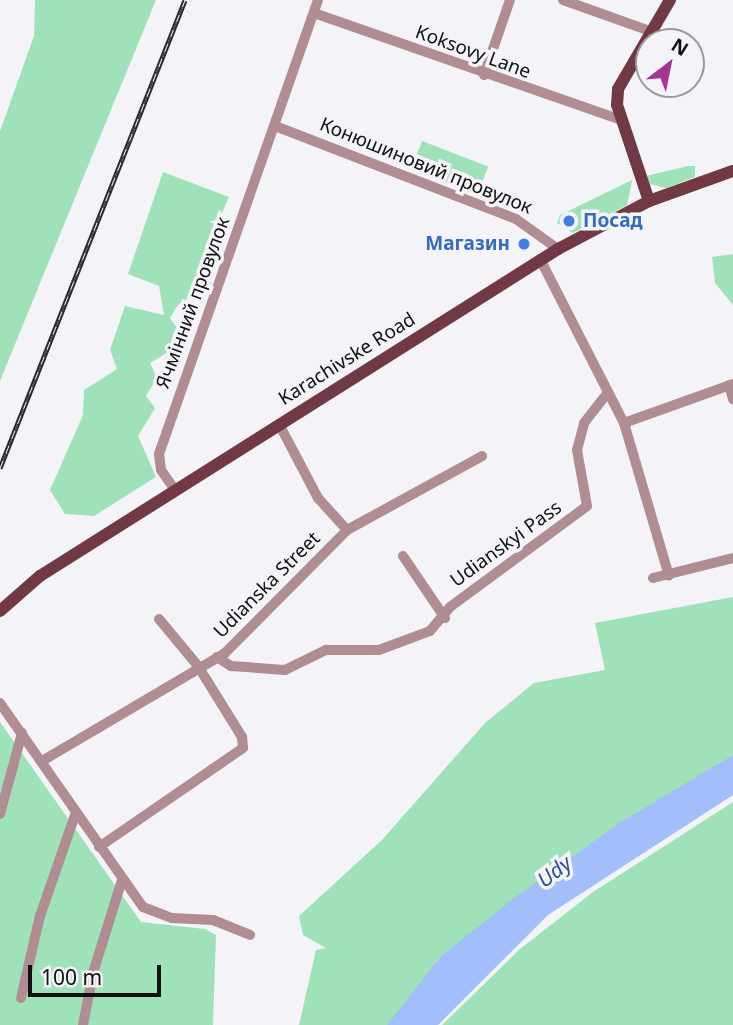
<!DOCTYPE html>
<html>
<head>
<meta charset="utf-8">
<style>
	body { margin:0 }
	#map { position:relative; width:733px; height:1025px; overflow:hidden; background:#f4f4f8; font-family:"Noto Sans",sans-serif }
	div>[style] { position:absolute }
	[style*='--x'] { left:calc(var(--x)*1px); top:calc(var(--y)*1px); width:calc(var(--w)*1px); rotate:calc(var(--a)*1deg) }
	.green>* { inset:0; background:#9fe2b9; transform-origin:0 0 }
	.water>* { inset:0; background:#a2bffc }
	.minor>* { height:10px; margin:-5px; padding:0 5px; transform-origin:5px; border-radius:5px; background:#af8d92 }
	.major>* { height:12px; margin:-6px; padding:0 6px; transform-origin:6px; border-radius:6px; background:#713943 }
	.rail>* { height:5px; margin-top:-2.5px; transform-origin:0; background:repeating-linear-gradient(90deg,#f4f4f8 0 8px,#2a2a2c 0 16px); box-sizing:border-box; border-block:2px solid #2a2a2c }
	.dots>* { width:19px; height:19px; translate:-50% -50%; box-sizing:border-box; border:4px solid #f4f4f8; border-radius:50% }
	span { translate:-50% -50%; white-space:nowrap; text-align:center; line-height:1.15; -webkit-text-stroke:7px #f4f4f8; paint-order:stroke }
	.street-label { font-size:19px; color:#111113 }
	.shop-label { font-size:19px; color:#366cbe; font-weight:700 }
	.left { translate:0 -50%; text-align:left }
	.right { translate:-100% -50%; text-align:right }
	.water-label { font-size:21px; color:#304e96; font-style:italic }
	.north { position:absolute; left:635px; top:28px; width:70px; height:70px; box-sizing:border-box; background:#f4f4f8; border:2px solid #99999c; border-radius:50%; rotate:32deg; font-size:19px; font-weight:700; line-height:28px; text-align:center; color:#111113 }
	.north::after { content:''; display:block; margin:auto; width:24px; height:32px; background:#a33695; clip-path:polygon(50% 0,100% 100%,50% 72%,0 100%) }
	.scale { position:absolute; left:28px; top:965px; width:133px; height:32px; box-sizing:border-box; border:4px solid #111113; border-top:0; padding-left:9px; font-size:21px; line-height:24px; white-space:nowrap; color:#111113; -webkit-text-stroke:5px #f4f4f8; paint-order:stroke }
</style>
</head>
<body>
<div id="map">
	<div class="green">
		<i style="clip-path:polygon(35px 0,156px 0,0 381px,0 131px,34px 36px)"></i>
		<i style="left:422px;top:141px;width:71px;height:30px;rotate:21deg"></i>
		<i style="clip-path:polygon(688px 166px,695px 166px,695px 177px,666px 188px,650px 184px,646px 176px)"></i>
		<i style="clip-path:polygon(163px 172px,229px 197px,201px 261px,203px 278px,212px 283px,178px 305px,170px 318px,177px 328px,170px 351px,150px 363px,157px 378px,146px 396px,155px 408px,138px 436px,156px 477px,94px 516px,65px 514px,50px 490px,83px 415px,84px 390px,117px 369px,110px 350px,125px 306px,164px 315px,159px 286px,128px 274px)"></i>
		<i style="clip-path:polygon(632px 180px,627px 205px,573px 233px,557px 223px,560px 215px)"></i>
		<i style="clip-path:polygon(733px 254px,733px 305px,715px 283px,712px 257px)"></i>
		<i style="clip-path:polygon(733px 597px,733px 755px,440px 957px,391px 1025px,299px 1025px,316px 950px,326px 948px,303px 935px,299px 916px,382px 840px,485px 723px,534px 683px,605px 670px,595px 623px)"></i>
		<i style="clip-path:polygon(0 722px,141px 922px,205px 929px,216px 935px,213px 1025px,0 1025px)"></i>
		<i style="clip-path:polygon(733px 802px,733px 1025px,442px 1025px,520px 949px,593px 892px)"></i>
	</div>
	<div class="water">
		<i style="clip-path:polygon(733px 755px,733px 795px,548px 915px,438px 1025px,387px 1025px,440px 957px,514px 898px,621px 822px)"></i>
	</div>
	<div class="minor">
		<i style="--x:563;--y:0;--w:92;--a:19.6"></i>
		<i style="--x:314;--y:13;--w:325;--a:19.2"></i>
		<i style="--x:484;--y:75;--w:79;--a:-70.9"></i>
		<i style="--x:275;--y:126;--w:258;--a:21.1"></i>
		<i style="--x:516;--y:219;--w:52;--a:35.5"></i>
		<i style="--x:540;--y:259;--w:184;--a:62.9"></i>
		<i style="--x:624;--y:423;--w:159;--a:73.6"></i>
		<i style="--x:729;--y:385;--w:15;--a:74"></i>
		<i style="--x:624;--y:423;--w:116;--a:-19.7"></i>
		<i style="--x:279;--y:424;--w:84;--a:62.2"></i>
		<i style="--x:318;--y:498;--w:43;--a:47.8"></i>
		<i style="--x:175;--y:490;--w:24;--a:-125"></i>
		<i style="--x:161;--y:470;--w:16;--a:-97"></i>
		<i style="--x:159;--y:454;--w:481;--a:-70.7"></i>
		<i style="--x:403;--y:556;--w:75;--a:55.9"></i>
		<i style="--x:653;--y:578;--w:82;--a:-14"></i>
		<i style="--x:217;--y:657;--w:17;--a:33"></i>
		<i style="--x:231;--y:666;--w:54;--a:4.2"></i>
		<i style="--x:285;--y:670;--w:46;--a:-26"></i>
		<i style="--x:326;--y:650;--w:53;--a:0"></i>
		<i style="--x:379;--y:650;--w:54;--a:-20.4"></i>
		<i style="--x:430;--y:631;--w:31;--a:-50"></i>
		<i style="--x:450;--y:607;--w:170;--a:-36.4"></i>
		<i style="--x:587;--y:506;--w:57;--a:-100.1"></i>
		<i style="--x:577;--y:450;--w:28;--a:-75"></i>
		<i style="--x:584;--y:423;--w:39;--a:-52"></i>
		<i style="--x:0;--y:703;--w:249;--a:55"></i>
		<i style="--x:143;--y:907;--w:31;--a:21"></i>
		<i style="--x:172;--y:918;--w:41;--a:2.8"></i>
		<i style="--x:213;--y:920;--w:40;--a:22"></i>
		<i style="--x:42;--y:761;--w:212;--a:-30.5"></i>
		<i style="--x:225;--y:653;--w:173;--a:-45.2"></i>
		<i style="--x:347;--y:530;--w:154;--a:-28.7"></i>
		<i style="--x:0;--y:814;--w:84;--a:-74.8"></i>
		<i style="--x:99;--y:847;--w:175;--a:-34.5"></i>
		<i style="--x:243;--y:748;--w:11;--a:-95"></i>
		<i style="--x:242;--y:737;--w:84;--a:-121.8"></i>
		<i style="--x:198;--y:666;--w:61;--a:-129.7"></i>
		<i style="--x:21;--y:998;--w:84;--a:-77"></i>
		<i style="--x:40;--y:916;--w:110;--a:-70.9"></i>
		<i style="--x:83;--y:1025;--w:53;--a:-79.1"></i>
		<i style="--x:93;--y:973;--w:97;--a:-72.7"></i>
	</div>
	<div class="major">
		<i style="--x:649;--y:201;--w:101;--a:-108.4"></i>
		<i style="--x:617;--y:105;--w:16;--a:-86"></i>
		<i style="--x:618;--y:89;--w:103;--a:-59.7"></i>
		<i style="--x:0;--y:611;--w:53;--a:-41.2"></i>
		<i style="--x:40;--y:576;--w:613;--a:-32.26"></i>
		<i style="--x:558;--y:249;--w:103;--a:-27.8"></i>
		<i style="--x:649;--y:201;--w:89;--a:-19.7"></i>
	</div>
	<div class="rail">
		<i style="--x:0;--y:468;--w:503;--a:-68.43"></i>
	</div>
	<div class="dots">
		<i style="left:569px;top:221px;background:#3f7fe0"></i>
		<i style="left:524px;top:244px;background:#3f7fe0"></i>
	</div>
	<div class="street-label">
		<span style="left:473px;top:52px;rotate:20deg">Koksovy Lane</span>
		<span style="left:426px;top:166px;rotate:22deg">Конюшиновий провулок</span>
		<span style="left:193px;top:303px;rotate:-70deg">Ячмінний провулок</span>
		<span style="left:347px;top:359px;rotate:-32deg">Karachivske Road</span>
		<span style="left:506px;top:544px;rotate:-36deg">Udianskyi Pass</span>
		<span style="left:267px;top:585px;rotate:-45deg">Udianska Street</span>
	</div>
	<div class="shop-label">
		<span class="left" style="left:583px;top:221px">Посад</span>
		<span class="right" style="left:510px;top:244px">Магазин</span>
	</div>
	<div class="water-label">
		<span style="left:554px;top:871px;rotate:-38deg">Udy</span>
	</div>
	<div class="north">N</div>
	<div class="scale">100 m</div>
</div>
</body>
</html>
